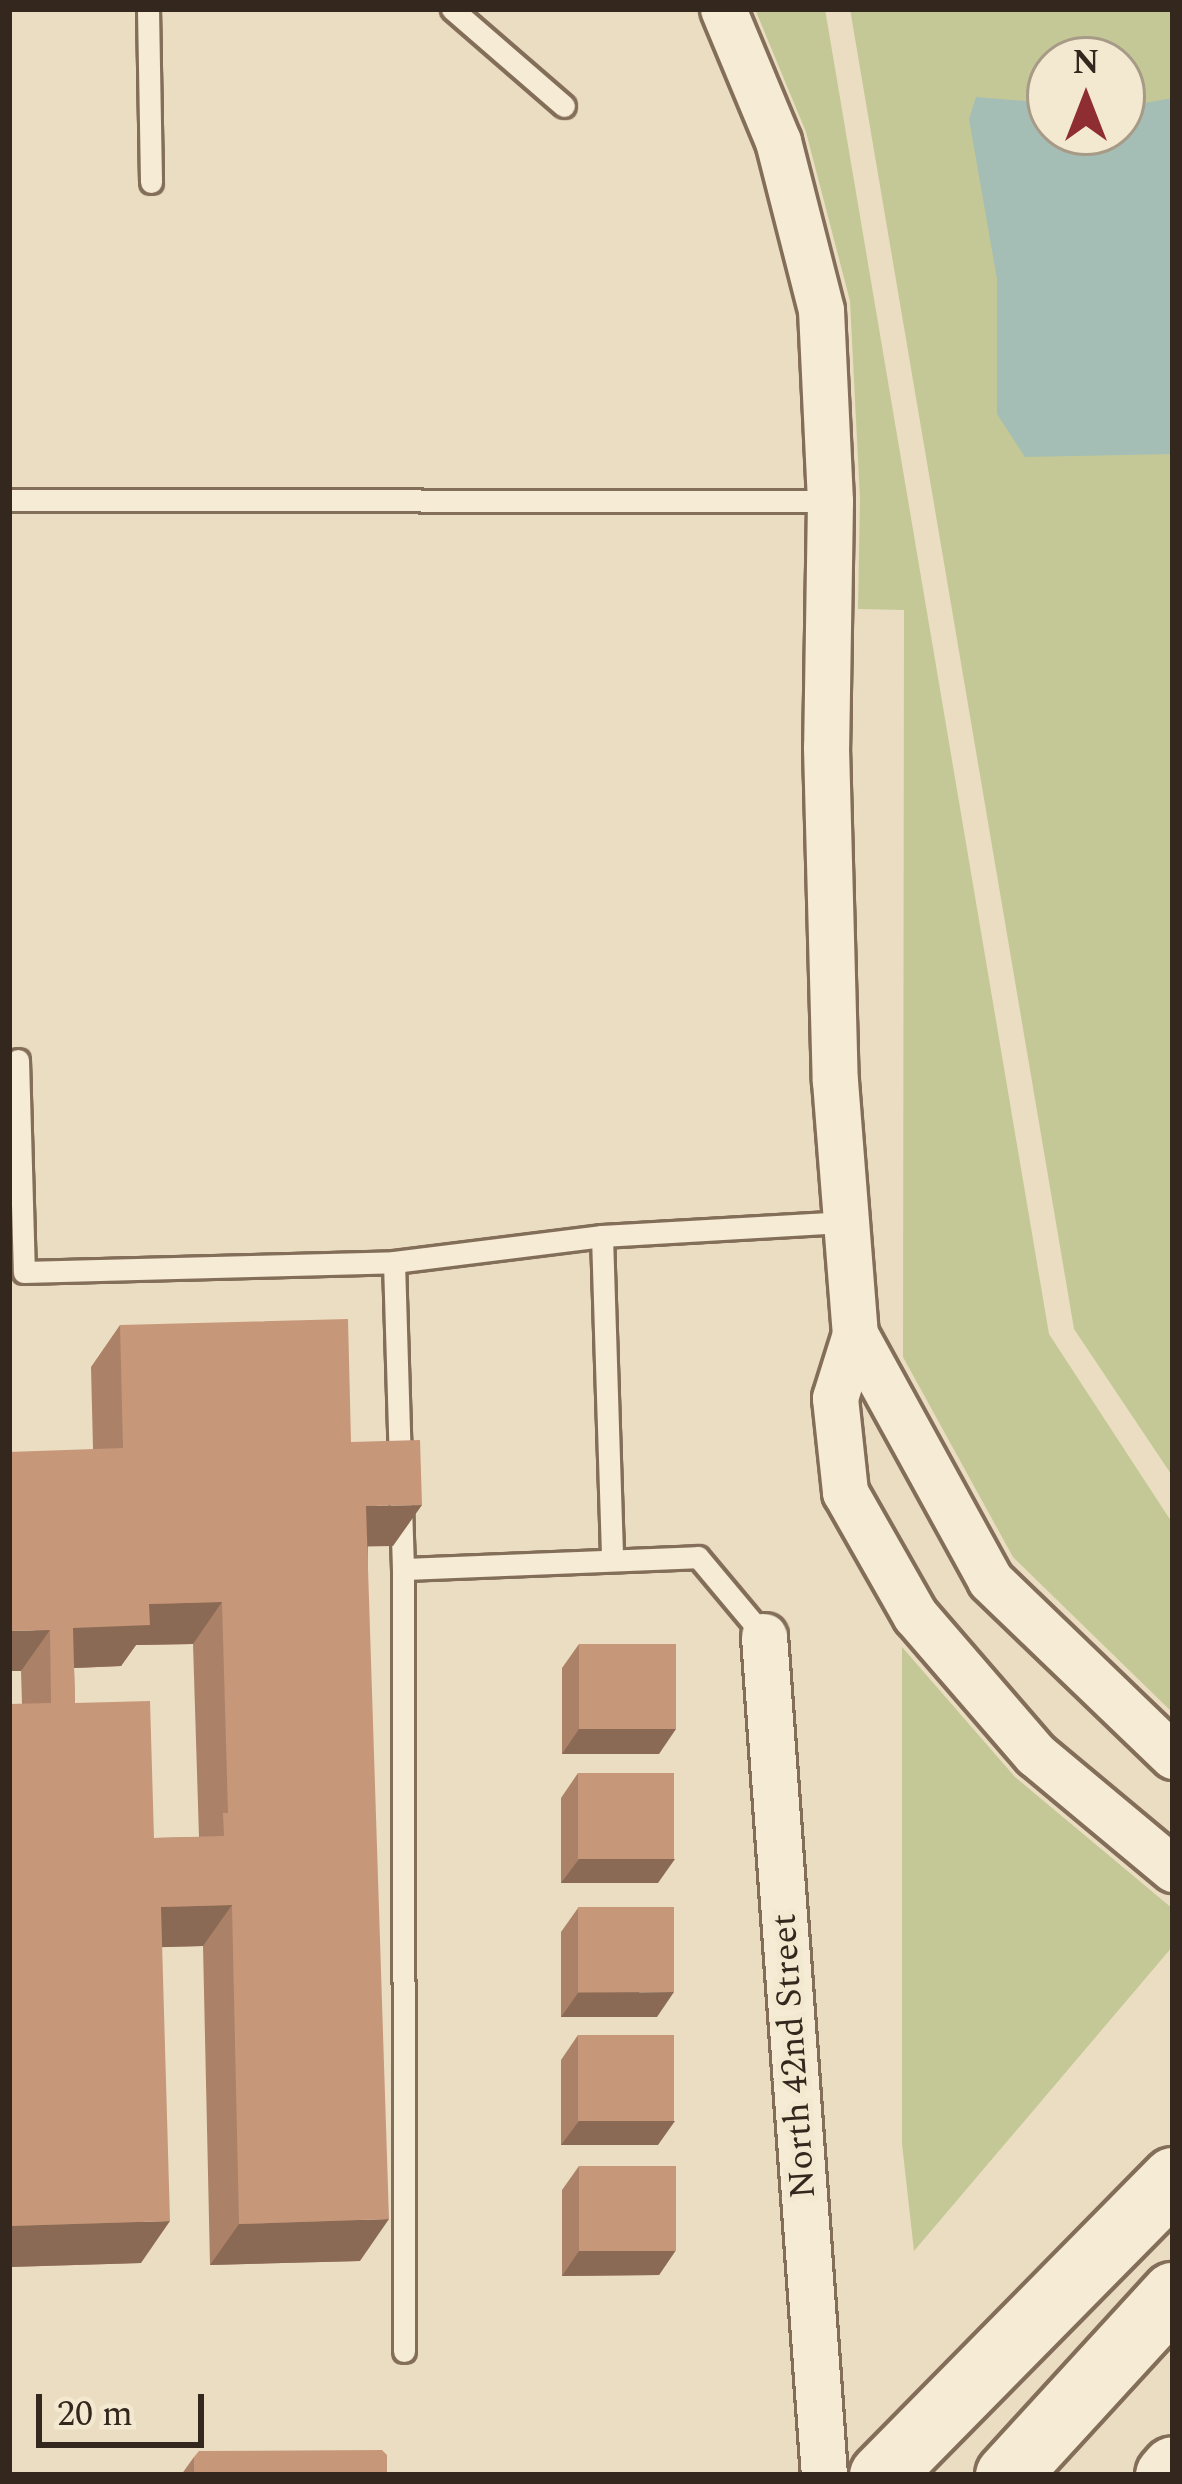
<!DOCTYPE html>
<html>
<head>
<meta charset="utf-8">
<style>
	body { margin:0 }
	#map { position:relative; width:1182px; height:2484px; overflow:hidden; background:#ebddc1; font-family:Spectral,serif }
	div>[style] { position:absolute }
	[style*='--x'] { left:calc(var(--x)*1px); top:calc(var(--y)*1px); width:calc(var(--w)*1px); rotate:calc(var(--a)*1deg) }
	.green>* { inset:0; background:#c4c896 }
	.water>* { inset:0; background:#a4beb5 }
	.roads { filter:drop-shadow(3px 0 #836e5a) drop-shadow(-3px 0 #836e5a) drop-shadow(0 3px #836e5a) drop-shadow(0 -3px #836e5a) }
	.service>* { height:21px; margin:-10.5px; padding:0 10.5px; transform-origin:10.5px; border-radius:10.5px; background:#f6ebd4 }
	.minor>* { height:45px; margin:-22.5px; padding:0 22.5px; transform-origin:22.5px; border-radius:22.5px; background:#f6ebd4 }
	.secondary>* { height:63px; margin:-31.5px; padding:0 31.5px; transform-origin:31.5px; border-radius:31.5px; background:#f6ebd4 }
	.wall>* { inset:0; background:#ab8268 }
	.shaded-wall>* { inset:0; background:#8b6a55 }
	.building>* { inset:0; background:#c79779; transform-origin:0 0 }
	span { translate:-50% -50%; white-space:nowrap; text-align:center; line-height:1.15; -webkit-text-stroke:10px #f3e8d0; paint-order:stroke }
	.street-label { font-size:36px; color:#34271d }
	.frame { position:absolute; inset:0; border:12px solid #34271d; pointer-events:none }
	.north { position:absolute; left:1026px; top:36px; width:120px; height:120px; box-sizing:border-box; background:#f3e8d0; border:3px solid #a79b88; border-radius:50%; rotate:0deg; font-size:33px; font-weight:700; line-height:48px; text-align:center; color:#34271d }
	.north::after { content:''; display:block; margin:auto; width:42px; height:54px; background:#8f2e32; clip-path:polygon(50% 0,100% 100%,50% 72%,0 100%) }
	.scale { position:absolute; left:36px; top:2394px; width:168px; height:54px; box-sizing:border-box; border:6px solid #34271d; border-top:0; padding-left:15px; font-size:36px; line-height:42px; white-space:nowrap; color:#34271d; -webkit-text-stroke:9px #f3e8d0; paint-order:stroke }
</style>
</head>
<body>
<div id="map">
	<div class="green">
		<i style="clip-path:polygon(755px 9px,825px 9px,1049px 1334px,1173px 1524px,1173px 1713px,1013px 1557px,903px 1357px,904px 610px,858px 609px,860px 499px,850px 301px,806px 132px)"></i>
		<i style="clip-path:polygon(evenodd,850px 9px,1173px 9px,1173px 1477px,1074px 1329px,850px 9px,1050px 60px,1122px 60px,1122px 132px,1050px 132px,1050px 60px)"></i>
		<i style="clip-path:polygon(902px 1647px,1015px 1777px,1173px 1909px,1173px 1946px,914px 2251px,902px 2144px)"></i>
	</div>
	<div class="water">
		<i style="clip-path:polygon(976px 97px,1050px 103px,1050px 132px,1122px 132px,1122px 107px,1173px 98px,1173px 454px,1025px 457px,997px 414px,997px 279px,969px 119px)"></i>
	</div>
	<div class="roads">
		<div class="service">
			<i style="--x:148;--y:9;--w:173;--a:89"></i>
			<i style="--x:452;--y:9;--w:148;--a:40.9"></i>
			<i style="--x:9;--y:500;--w:821;--a:0.07"></i>
			<i style="--x:18;--y:1060;--w:212;--a:88.4"></i>
			<i style="--x:24;--y:1272;--w:370;--a:-1.5"></i>
			<i style="--x:394;--y:1262;--w:206;--a:88.3"></i>
			<i style="--x:602;--y:1236;--w:241;--a:-3.3"></i>
			<i style="--x:394;--y:1262;--w:210;--a:-7.1"></i>
			<i style="--x:602;--y:1236;--w:324;--a:88.2"></i>
			<i style="--x:401;--y:1505;--w:64;--a:88.2"></i>
			<i style="--x:403;--y:1569;--w:295;--a:-2.3"></i>
			<i style="--x:698;--y:1557;--w:103;--a:50.1"></i>
			<i style="--x:403;--y:1569;--w:782;--a:89.93"></i>
		</div>
		<div class="minor">
			<i style="--x:723;--y:9;--w:143;--a:67.4"></i>
			<i style="--x:778;--y:141;--w:174;--a:75.7"></i>
			<i style="--x:821;--y:310;--w:191;--a:87.3"></i>
			<i style="--x:830;--y:501;--w:246;--a:90.9"></i>
			<i style="--x:826;--y:747;--w:334;--a:88.5"></i>
			<i style="--x:835;--y:1081;--w:254;--a:85.5"></i>
			<i style="--x:855;--y:1334;--w:281;--a:61.2"></i>
			<i style="--x:990;--y:1580;--w:254;--a:43.9"></i>
			<i style="--x:855;--y:1334;--w:67;--a:107.4"></i>
			<i style="--x:835;--y:1398;--w:95;--a:83.9"></i>
			<i style="--x:845;--y:1492;--w:142;--a:60.4"></i>
			<i style="--x:915;--y:1615;--w:184;--a:49.2"></i>
			<i style="--x:1035;--y:1754;--w:180;--a:39.8"></i>
			<i style="--x:764;--y:1636;--w:841;--a:85.91"></i>
		</div>
		<div class="secondary">
			<i style="--x:881;--y:2475;--w:416;--a:-45.4"></i>
			<i style="--x:1007;--y:2475;--w:246;--a:-47.5"></i>
			<i style="--x:1167;--y:2475;--w:9;--a:-49"></i>
		</div>
	</div>
	<div class="wall">
		<i style="clip-path:polygon(evenodd,120px 1325px,351px 1442px,393px 1546px,368px 1546px,360px 2261px,210px 2265px,203px 1946px,162px 1947px,141px 2263px,9px 2267px,9px 1704px,22px 1704px,21px 1671px,93px 1449px,91px 1367px,120px 1325px,193px 1644px,199px 1837px,154px 1838px,75px 1703px,74px 1668px,121px 1666px,136px 1645px,193px 1644px)"></i>
		<i style="clip-path:polygon(579px 1644px,659px 1754px,562px 1754px,562px 1668px)"></i>
		<i style="clip-path:polygon(578px 1773px,658px 1883px,561px 1883px,561px 1798px)"></i>
		<i style="clip-path:polygon(578px 1908px,657px 2017px,561px 2017px,561px 1932px)"></i>
		<i style="clip-path:polygon(578px 2035px,658px 2145px,561px 2145px,561px 2060px)"></i>
		<i style="clip-path:polygon(579px 2166px,676px 2250px,659px 2275px,562px 2276px,562px 2190px)"></i>
		<i style="clip-path:polygon(194px 2457px,387px 2475px,181px 2475px)"></i>
	</div>
	<div class="shaded-wall">
		<i style="clip-path:polygon(422px 1505px,393px 1546px,337px 1547px,366px 1506px)"></i>
		<i style="clip-path:polygon(222px 1602px,193px 1644px,136px 1645px,121px 1666px,51px 1669px,73px 1628px,149px 1604px)"></i>
		<i style="clip-path:polygon(50px 1630px,21px 1671px,9px 1671px,9px 1631px)"></i>
		<i style="clip-path:polygon(579px 1729px,676px 1729px,659px 1754px,562px 1754px)"></i>
		<i style="clip-path:polygon(579px 1859px,675px 1859px,658px 1883px,561px 1883px)"></i>
		<i style="clip-path:polygon(232px 1905px,203px 1946px,132px 1948px,161px 1907px)"></i>
		<i style="clip-path:polygon(674px 1992px,657px 2017px,561px 2017px,578px 1993px)"></i>
		<i style="clip-path:polygon(579px 2121px,675px 2121px,658px 2145px,561px 2145px)"></i>
		<i style="clip-path:polygon(389px 2219px,360px 2261px,210px 2265px,239px 2224px)"></i>
		<i style="clip-path:polygon(170px 2221px,141px 2263px,9px 2267px,9px 2226px)"></i>
		<i style="clip-path:polygon(676px 2250px,659px 2275px,562px 2276px,579px 2251px)"></i>
	</div>
	<div class="building">
		<i style="clip-path:polygon(evenodd,348px 1319px,351px 1442px,420px 1440px,422px 1505px,366px 1506px,389px 2219px,239px 2224px,232px 1905px,161px 1907px,170px 2221px,9px 2226px,9px 1704px,51px 1703px,50px 1630px,9px 1631px,9px 1452px,123px 1448px,120px 1325px,348px 1319px,222px 1602px,228px 1813px,223px 1813px,224px 1836px,154px 1838px,150px 1701px,75px 1703px,73px 1628px,150px 1625px,149px 1604px,222px 1602px)"></i>
		<i style="left:579px;top:1644px;width:97px;height:85px"></i>
		<i style="left:578px;top:1773px;width:96px;height:86px"></i>
		<i style="left:674px;top:1907px;width:85px;height:96px;rotate:90deg"></i>
		<i style="left:578px;top:2035px;width:96px;height:86px"></i>
		<i style="left:579px;top:2166px;width:97px;height:85px"></i>
		<i style="clip-path:polygon(382px 2450px,387px 2455px,387px 2475px,194px 2475px,194px 2457px,199px 2451px)"></i>
	</div>
	<div class="street-label">
		<span style="left:794px;top:2056px;rotate:-94deg">North 42nd Street</span>
	</div>
	<div class="frame"></div>
	<div class="north">N</div>
	<div class="scale">20 m</div>
</div>
</body>
</html>
